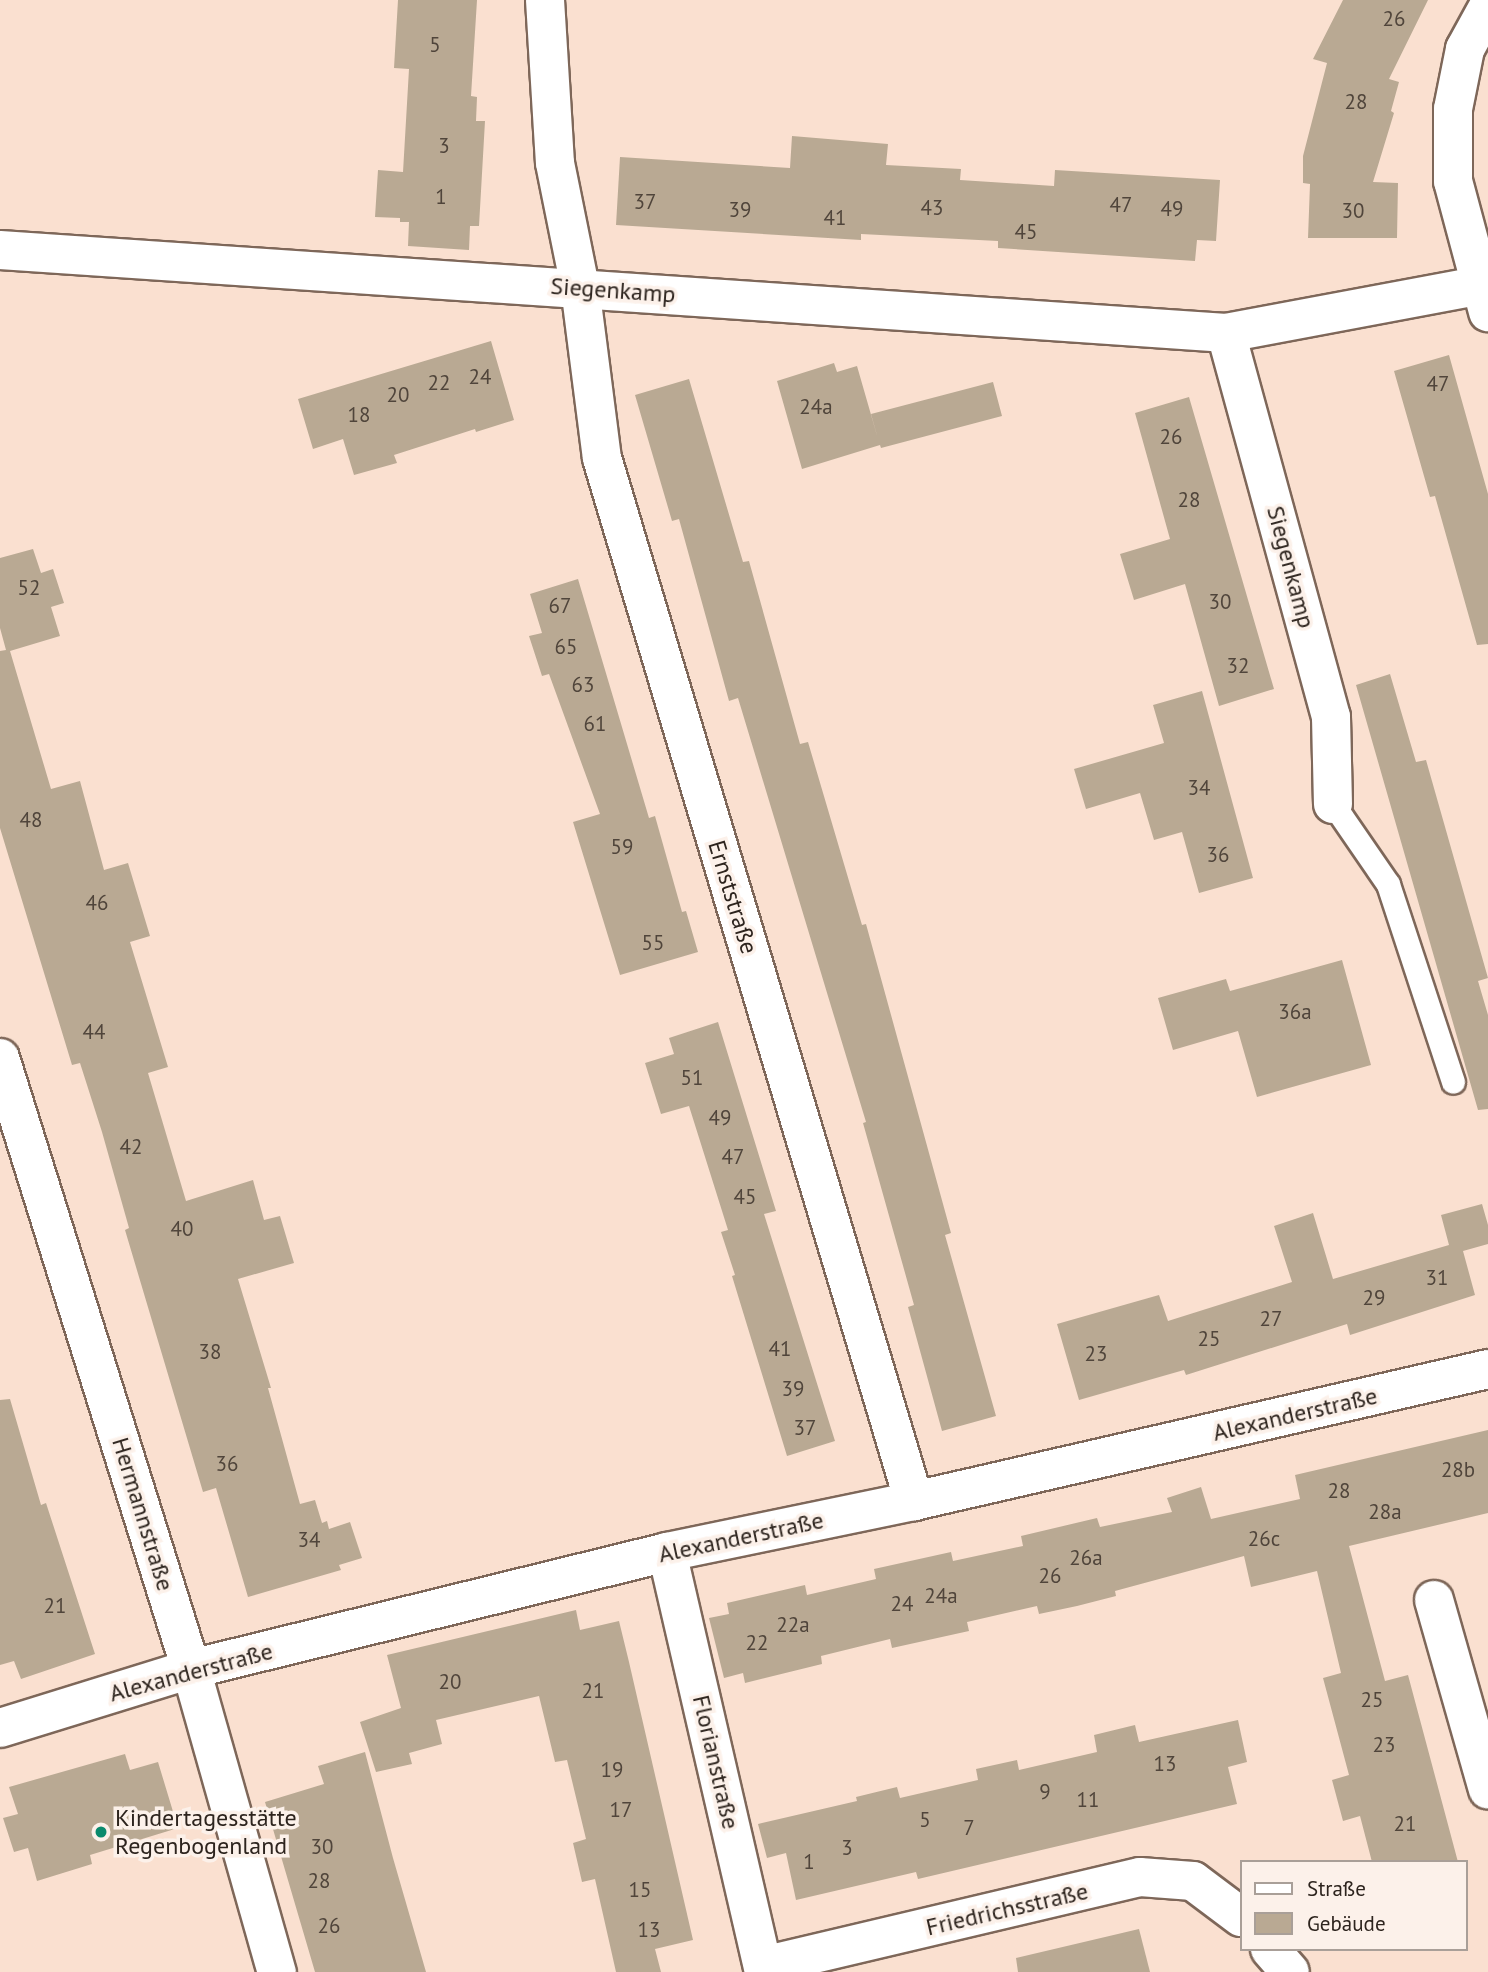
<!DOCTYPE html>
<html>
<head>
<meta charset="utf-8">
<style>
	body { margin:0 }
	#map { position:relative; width:1488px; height:1972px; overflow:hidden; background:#fae0d0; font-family:"PT Sans",sans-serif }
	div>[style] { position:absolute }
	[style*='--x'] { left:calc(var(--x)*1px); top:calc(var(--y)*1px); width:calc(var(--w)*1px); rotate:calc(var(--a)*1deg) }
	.building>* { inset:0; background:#b9a993 }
	.roads { filter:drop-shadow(2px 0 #7e6759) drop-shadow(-2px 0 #7e6759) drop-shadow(0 2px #7e6759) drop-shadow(0 -2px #7e6759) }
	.service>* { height:23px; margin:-11.5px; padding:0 11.5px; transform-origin:11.5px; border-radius:11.5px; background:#fff }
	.minor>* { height:38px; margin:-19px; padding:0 19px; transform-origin:19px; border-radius:19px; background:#fff }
	.dots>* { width:19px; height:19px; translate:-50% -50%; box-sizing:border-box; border:4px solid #fcf1ea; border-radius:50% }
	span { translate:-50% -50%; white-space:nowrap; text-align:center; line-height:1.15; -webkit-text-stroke:7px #fcf1ea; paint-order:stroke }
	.number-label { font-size:21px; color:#50453b }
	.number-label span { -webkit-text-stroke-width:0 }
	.street-label { font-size:24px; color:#2d241e }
	.poi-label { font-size:24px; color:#2d241e }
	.left { translate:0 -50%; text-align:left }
	.legend { position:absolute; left:1240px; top:1860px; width:228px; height:91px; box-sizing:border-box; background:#fcf1ea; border:2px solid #a99f98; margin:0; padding:9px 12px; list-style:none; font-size:21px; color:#2d241e }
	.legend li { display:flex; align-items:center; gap:14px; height:35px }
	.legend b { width:35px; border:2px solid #a99f98 }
</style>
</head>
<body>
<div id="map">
	<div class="building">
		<i style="clip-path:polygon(398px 0,477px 0,471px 96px,477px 97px,476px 121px,485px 121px,479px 226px,470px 226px,469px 250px,408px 246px,409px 222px,400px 222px,400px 218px,375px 217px,378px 170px,403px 172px,409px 69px,394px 68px)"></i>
		<i style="clip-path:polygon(1343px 0,1428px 0,1389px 79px,1399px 82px,1391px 111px,1394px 113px,1373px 182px,1398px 183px,1397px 238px,1308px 238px,1310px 184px,1303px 183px,1303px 156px,1327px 63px,1313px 59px)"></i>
		<i style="clip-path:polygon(792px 136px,888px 144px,886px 165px,961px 169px,960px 180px,1054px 186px,1055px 170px,1220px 180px,1216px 241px,1197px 240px,1195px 261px,998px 248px,998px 241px,861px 234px,861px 240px,616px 225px,620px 157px,790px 168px)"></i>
		<i style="clip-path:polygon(491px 341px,514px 420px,476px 432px,475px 429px,394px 455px,397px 463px,354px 475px,343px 439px,313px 449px,298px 399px)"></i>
		<i style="clip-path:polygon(1449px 355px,1488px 494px,1488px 644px,1477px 645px,1435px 496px,1430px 497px,1394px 371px)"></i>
		<i style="clip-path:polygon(834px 363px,837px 372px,857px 366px,878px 439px,871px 414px,993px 382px,1002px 416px,881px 448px,880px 445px,802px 469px,777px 381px)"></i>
		<i style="clip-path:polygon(689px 379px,743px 562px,749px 561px,800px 744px,808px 742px,862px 925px,866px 924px,951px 1233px,945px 1235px,996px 1416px,942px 1431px,908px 1307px,914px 1305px,863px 1123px,866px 1122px,738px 698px,729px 701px,679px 519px,672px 521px,635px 395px)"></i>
		<i style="clip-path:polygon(1189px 397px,1274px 689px,1219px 706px,1185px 584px,1134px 600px,1120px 554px,1170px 539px,1135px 413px)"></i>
		<i style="clip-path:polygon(33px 549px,41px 573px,53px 569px,64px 603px,51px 607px,60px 636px,10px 651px,51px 789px,80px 781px,104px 870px,128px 863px,150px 936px,130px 942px,168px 1067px,148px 1073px,186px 1201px,253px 1180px,264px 1220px,280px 1216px,294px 1263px,238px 1279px,271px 1388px,268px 1388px,300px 1504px,315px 1500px,322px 1523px,327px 1521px,329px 1529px,350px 1522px,362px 1558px,339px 1565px,341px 1570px,248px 1597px,216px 1488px,203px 1492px,125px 1230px,129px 1228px,102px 1132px,80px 1063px,72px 1065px,0 828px,0 651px,6px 650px,0 628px,0 558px)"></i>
		<i style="clip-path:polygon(578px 579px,649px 818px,655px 816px,682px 912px,686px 911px,698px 952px,620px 975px,573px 822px,600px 814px,549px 674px,542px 676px,529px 636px,542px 633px,530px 594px)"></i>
		<i style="clip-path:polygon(1390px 674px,1416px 762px,1426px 760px,1488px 978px,1478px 981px,1488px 1015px,1488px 1109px,1478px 1110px,1356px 685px)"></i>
		<i style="clip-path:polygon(1202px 691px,1253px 878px,1199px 893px,1182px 832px,1154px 840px,1140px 793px,1086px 809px,1074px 769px,1164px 743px,1153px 705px)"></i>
		<i style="clip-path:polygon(1342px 960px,1371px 1065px,1257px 1097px,1238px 1031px,1173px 1050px,1158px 998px,1226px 979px,1230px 991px)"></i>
		<i style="clip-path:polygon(718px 1022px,776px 1211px,764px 1214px,835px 1441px,787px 1456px,732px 1276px,735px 1275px,721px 1232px,728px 1230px,689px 1106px,661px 1114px,645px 1063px,674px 1054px,669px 1038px)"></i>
		<i style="clip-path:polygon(1482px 1204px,1488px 1225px,1488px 1244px,1463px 1251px,1475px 1295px,1350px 1335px,1347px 1324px,1186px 1375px,1184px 1370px,1079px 1400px,1057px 1324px,1159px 1295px,1168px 1321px,1292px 1282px,1274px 1226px,1313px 1213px,1333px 1279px,1449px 1245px,1441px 1215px)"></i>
		<i style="clip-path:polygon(10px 1399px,41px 1505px,46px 1503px,95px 1654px,21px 1679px,14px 1661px,0 1665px,0 1400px)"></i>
		<i style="clip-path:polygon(1488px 1430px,1488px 1513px,1349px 1546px,1385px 1681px,1408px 1675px,1458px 1862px,1372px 1862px,1360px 1816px,1343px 1821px,1332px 1780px,1349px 1775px,1323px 1678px,1341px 1673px,1317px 1571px,1251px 1587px,1244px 1556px,1115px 1591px,1116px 1596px,1077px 1606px,1039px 1614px,1037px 1606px,967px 1622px,969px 1631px,892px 1648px,890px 1639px,821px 1656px,822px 1664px,745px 1683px,743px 1673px,724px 1678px,709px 1618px,729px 1614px,727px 1603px,805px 1585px,807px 1595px,876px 1579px,874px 1569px,951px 1552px,953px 1561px,1023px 1546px,1021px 1536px,1097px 1518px,1100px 1527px,1172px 1512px,1167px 1498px,1201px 1487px,1211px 1519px,1300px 1499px,1295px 1475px)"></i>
		<i style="clip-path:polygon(576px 1610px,580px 1630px,619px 1621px,629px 1662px,693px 1940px,655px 1949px,661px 1972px,616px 1972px,595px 1879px,582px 1882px,573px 1843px,586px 1839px,567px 1760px,555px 1762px,539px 1696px,436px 1720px,442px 1744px,409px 1753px,412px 1764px,376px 1772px,360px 1722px,401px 1708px,387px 1655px)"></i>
		<i style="clip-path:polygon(1238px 1720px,1247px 1762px,1228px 1767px,1237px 1804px,918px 1879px,916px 1872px,796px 1900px,786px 1853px,767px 1858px,758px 1824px,857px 1801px,856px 1797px,897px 1787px,900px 1798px,978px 1780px,976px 1769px,1017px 1760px,1019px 1770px,1097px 1752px,1094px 1735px,1135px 1725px,1139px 1742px)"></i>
		<i style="clip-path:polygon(365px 1752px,393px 1858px,426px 1972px,315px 1972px,265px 1802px,324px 1784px,318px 1766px)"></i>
		<i style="clip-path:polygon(125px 1754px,130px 1770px,158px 1762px,178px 1828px,90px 1855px,92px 1864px,37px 1881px,28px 1848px,14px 1852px,3px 1818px,18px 1814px,9px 1787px)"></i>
		<i style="clip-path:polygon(1139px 1929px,1150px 1972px,1018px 1972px,1016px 1958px)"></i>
	</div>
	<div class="roads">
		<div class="service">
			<i style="--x:1333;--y:804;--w:97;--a:55.5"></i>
			<i style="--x:1388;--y:884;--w:208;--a:71.8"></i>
		</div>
		<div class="minor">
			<i style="--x:545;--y:0;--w:163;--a:86.5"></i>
			<i style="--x:555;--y:163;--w:126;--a:78.6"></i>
			<i style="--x:580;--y:287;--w:172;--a:82.7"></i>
			<i style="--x:602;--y:458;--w:1089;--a:73.35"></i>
			<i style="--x:1488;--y:7;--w:48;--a:118.7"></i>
			<i style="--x:1465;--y:49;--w:61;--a:101.3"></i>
			<i style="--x:1453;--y:109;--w:72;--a:90"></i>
			<i style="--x:1453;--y:181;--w:136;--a:75"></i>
			<i style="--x:0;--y:250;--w:1229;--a:3.87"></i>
			<i style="--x:1226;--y:333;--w:267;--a:-10.6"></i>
			<i style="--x:1226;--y:333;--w:398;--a:74.7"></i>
			<i style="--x:1331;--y:717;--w:87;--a:88.7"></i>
			<i style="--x:0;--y:1058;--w:640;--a:72.64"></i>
			<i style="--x:191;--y:1669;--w:315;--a:74.2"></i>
			<i style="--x:667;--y:1552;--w:431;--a:77"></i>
			<i style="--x:1434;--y:1600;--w:197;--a:74.1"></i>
			<i style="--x:0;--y:1728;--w:200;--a:-17.2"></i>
			<i style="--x:191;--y:1669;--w:490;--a:-13.8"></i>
			<i style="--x:667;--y:1552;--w:252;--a:-11.7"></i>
			<i style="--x:914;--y:1501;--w:589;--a:-12.95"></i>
			<i style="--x:1270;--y:1949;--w:30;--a:49"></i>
			<i style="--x:763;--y:1966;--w:387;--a:-13.3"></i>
			<i style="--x:1140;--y:1877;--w:53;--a:4.3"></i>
			<i style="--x:1193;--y:1881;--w:60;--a:36.9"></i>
		</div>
	</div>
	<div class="dots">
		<i style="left:101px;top:1832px;background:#0a8a6d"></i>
	</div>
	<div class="number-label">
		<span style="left:1394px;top:19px">26</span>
		<span style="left:435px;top:45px">5</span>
		<span style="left:1356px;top:102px">28</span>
		<span style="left:444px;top:146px">3</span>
		<span style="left:441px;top:197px">1</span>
		<span style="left:645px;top:202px">37</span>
		<span style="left:1121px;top:205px">47</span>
		<span style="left:932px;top:208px">43</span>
		<span style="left:1172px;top:209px">49</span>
		<span style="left:740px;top:210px">39</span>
		<span style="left:1353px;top:211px">30</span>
		<span style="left:835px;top:218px">41</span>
		<span style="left:1026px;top:232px">45</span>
		<span style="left:480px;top:377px">24</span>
		<span style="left:439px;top:383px">22</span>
		<span style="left:1438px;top:384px">47</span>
		<span style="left:398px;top:395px">20</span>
		<span style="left:816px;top:407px">24a</span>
		<span style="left:359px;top:415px">18</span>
		<span style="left:1171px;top:437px">26</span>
		<span style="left:1189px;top:500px">28</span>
		<span style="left:29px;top:588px">52</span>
		<span style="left:1220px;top:602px">30</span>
		<span style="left:560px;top:606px">67</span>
		<span style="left:566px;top:647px">65</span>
		<span style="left:1238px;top:666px">32</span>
		<span style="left:583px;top:685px">63</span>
		<span style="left:595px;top:724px">61</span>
		<span style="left:1199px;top:788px">34</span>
		<span style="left:31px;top:820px">48</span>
		<span style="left:622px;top:847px">59</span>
		<span style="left:1218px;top:855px">36</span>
		<span style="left:97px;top:903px">46</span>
		<span style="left:653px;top:943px">55</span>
		<span style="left:1295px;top:1012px">36a</span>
		<span style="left:94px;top:1032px">44</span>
		<span style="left:692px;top:1078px">51</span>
		<span style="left:720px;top:1118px">49</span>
		<span style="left:131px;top:1147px">42</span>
		<span style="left:733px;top:1157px">47</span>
		<span style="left:745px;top:1197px">45</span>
		<span style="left:182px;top:1229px">40</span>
		<span style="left:1437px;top:1278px">31</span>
		<span style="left:1374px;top:1298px">29</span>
		<span style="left:1271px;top:1319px">27</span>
		<span style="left:1209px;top:1339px">25</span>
		<span style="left:780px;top:1349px">41</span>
		<span style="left:210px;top:1352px">38</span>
		<span style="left:1096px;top:1354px">23</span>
		<span style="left:793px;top:1389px">39</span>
		<span style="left:805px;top:1428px">37</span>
		<span style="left:227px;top:1464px">36</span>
		<span style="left:1458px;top:1470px">28b</span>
		<span style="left:1339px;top:1491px">28</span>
		<span style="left:1385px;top:1512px">28a</span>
		<span style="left:1264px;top:1539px">26c</span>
		<span style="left:309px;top:1540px">34</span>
		<span style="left:1086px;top:1558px">26a</span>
		<span style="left:1050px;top:1576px">26</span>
		<span style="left:941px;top:1596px">24a</span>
		<span style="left:902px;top:1604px">24</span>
		<span style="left:55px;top:1606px">21</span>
		<span style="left:793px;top:1625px">22a</span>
		<span style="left:757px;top:1643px">22</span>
		<span style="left:450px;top:1682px">20</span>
		<span style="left:593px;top:1691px">21</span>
		<span style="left:1372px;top:1700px">25</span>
		<span style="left:1384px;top:1745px">23</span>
		<span style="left:1165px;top:1764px">13</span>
		<span style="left:612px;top:1770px">19</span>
		<span style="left:1045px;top:1792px">9</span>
		<span style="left:1088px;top:1800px">11</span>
		<span style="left:621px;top:1810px">17</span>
		<span style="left:925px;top:1820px">5</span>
		<span style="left:1405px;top:1824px">21</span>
		<span style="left:969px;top:1828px">7</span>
		<span style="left:322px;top:1847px">30</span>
		<span style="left:847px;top:1848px">3</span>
		<span style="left:809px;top:1862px">1</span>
		<span style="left:319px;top:1881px">28</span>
		<span style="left:640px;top:1890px">15</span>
		<span style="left:329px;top:1926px">26</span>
		<span style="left:649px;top:1930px">13</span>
	</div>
	<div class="street-label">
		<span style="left:613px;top:290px;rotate:4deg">Siegenkamp</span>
		<span style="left:1291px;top:567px;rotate:75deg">Siegenkamp</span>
		<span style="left:733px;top:897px;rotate:73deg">Ernststraße</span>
		<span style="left:1295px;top:1414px;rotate:-13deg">Alexanderstraße</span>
		<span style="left:143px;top:1514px;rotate:73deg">Hermannstraße</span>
		<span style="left:741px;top:1537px;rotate:-12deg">Alexanderstraße</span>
		<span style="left:191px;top:1672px;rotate:-15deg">Alexanderstraße</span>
		<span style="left:716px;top:1762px;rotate:77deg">Florianstraße</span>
		<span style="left:1007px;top:1909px;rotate:-13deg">Friedrichsstraße</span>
	</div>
	<div class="poi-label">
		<span class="left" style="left:115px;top:1832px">Kindertagesstätte<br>Regenbogenland</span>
	</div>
	<ul class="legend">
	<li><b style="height:9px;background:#fff"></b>Straße</li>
	<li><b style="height:19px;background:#b9a993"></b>Gebäude</li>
	</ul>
</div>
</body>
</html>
